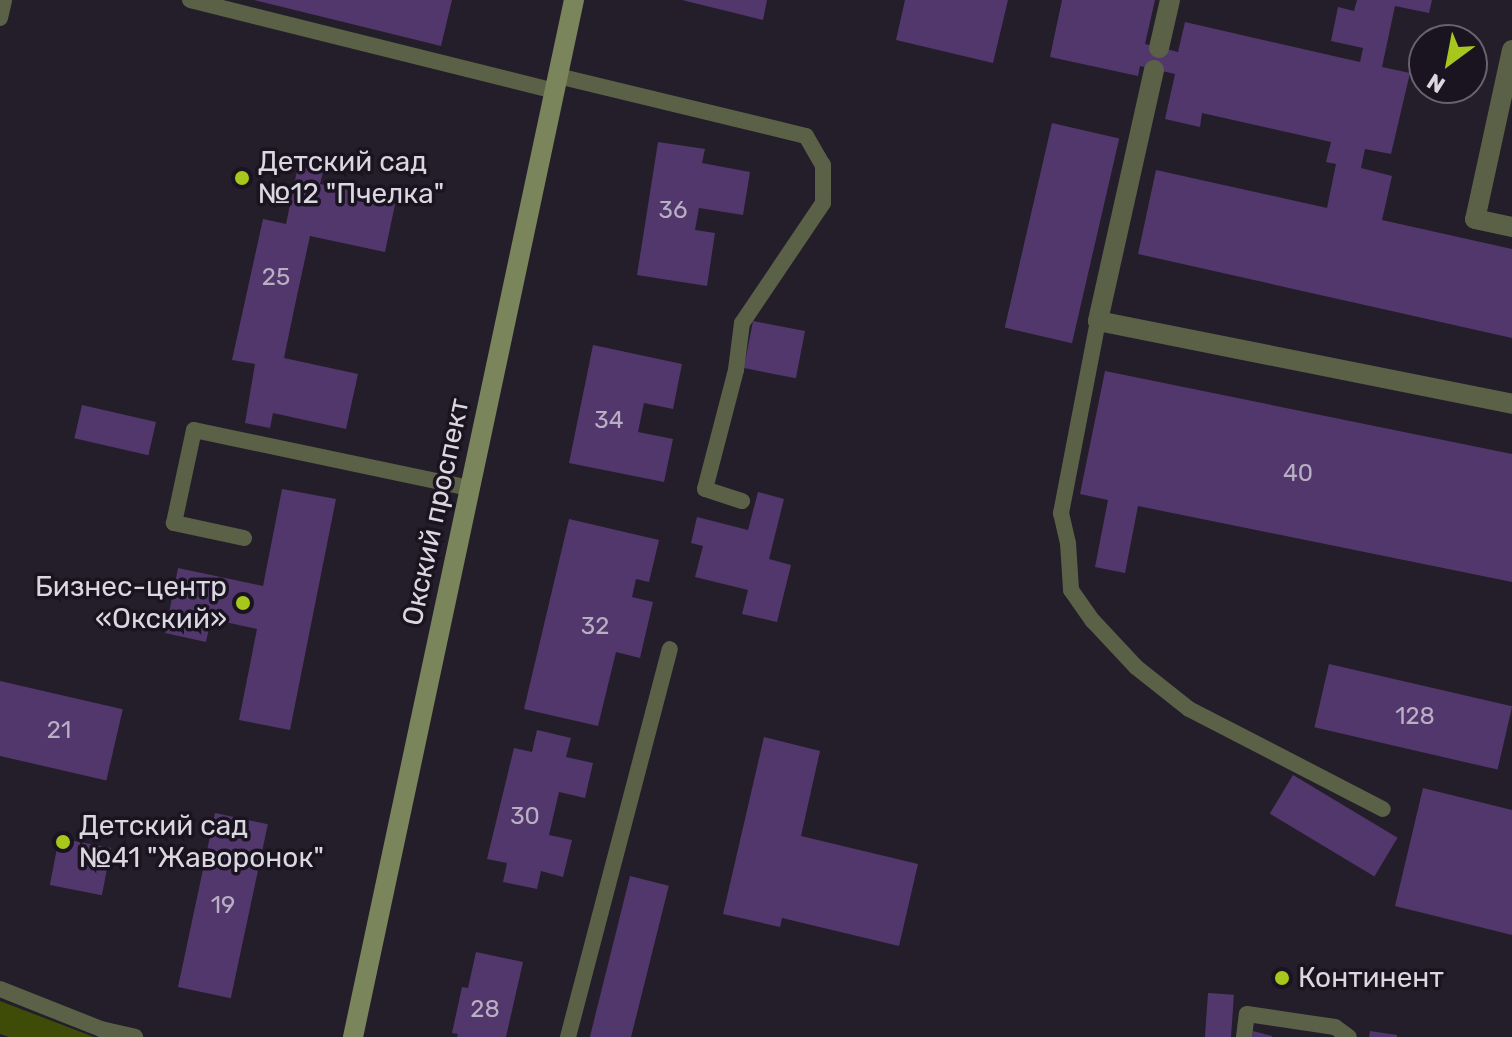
<!DOCTYPE html>
<html>
<head>
<meta charset="utf-8">
<style>
	body { margin:0 }
	#map { position:relative; width:1512px; height:1037px; overflow:hidden; background:#231e2a; font-family:Rubik,sans-serif }
	div>[style] { position:absolute }
	[style*='--x'] { left:calc(var(--x)*1px); top:calc(var(--y)*1px); width:calc(var(--w)*1px); rotate:calc(var(--a)*1deg) }
	.green>* { inset:0; background:#3f4c08 }
	.building>* { inset:0; background:#52376c; transform-origin:0 0 }
	.service>* { height:16px; margin:-8px; padding:0 8px; transform-origin:8px; border-radius:8px; background:#5a6147 }
	.minor>* { height:20px; margin:-10px; padding:0 10px; transform-origin:10px; border-radius:10px; background:#5a6147 }
	.secondary>* { height:20px; margin:-10px; padding:0 10px; transform-origin:10px; border-radius:10px; background:#7a855c }
	.dots>* { width:22px; height:22px; translate:-50% -50%; box-sizing:border-box; border:4px solid #1a1420; border-radius:50% }
	span { translate:-50% -50%; white-space:nowrap; text-align:center; line-height:1.15; -webkit-text-stroke:7px #1a1420; paint-order:stroke }
	.number-label { font-size:24px; color:#b9afc3 }
	.number-label span { -webkit-text-stroke-width:0 }
	.poi-label { font-size:28px; color:#dbd7e0 }
	.left { translate:0 -50%; text-align:left }
	.right { translate:-100% -50%; text-align:right }
	.street-label { font-size:28px; color:#dbd7e0 }
	.north { position:absolute; left:1408px; top:24px; width:80px; height:80px; box-sizing:border-box; background:#1a1420; border:2px solid #67626d; border-radius:50%; rotate:212deg; font-size:22px; font-weight:700; line-height:32px; text-align:center; color:#dbd7e0 }
	.north::after { content:''; display:block; margin:auto; width:28px; height:36px; background:#a8c71d; clip-path:polygon(50% 0,100% 100%,50% 72%,0 100%) }
</style>
</head>
<body>
<div id="map">
	<div class="green">
		<i style="clip-path:polygon(0 1001px,94px 1037px,9px 1037px,0 1034px)"></i>
	</div>
	<div class="building">
		<i style="clip-path:polygon(254px 0,452px 0,441px 46px)"></i>
		<i style="clip-path:polygon(682px 0,767px 0,763px 20px)"></i>
		<i style="clip-path:polygon(905px 0,1008px 0,993px 63px,896px 40px)"></i>
		<i style="clip-path:polygon(1062px 0,1155px 0,1145px 44px,1178px 52px,1185px 22px,1360px 62px,1363px 48px,1331px 41px,1338px 7px,1354px 11px,1357px 0,1432px 0,1429px 13px,1395px 6px,1382px 67px,1410px 73px,1391px 154px,1365px 149px,1361px 168px,1392px 176px,1382px 220px,1512px 249px,1512px 338px,1138px 254px,1156px 170px,1327px 208px,1336px 164px,1326px 162px,1331px 142px,1202px 113px,1200px 127px,1165px 119px,1175px 74px,1140px 66px,1138px 76px,1050px 57px)"></i>
		<i style="left:1052px;top:123px;width:69px;height:210px;rotate:13deg"></i>
		<i style="clip-path:polygon(658px 142px,705px 149px,702px 163px,750px 172px,743px 215px,699px 208px,695px 230px,715px 233px,707px 286px,637px 275px)"></i>
		<i style="clip-path:polygon(298px 166px,323px 172px,320px 184px,396px 200px,385px 252px,310px 236px,295px 305px,284px 358px,358px 374px,346px 429px,273px 413px,270px 428px,245px 423px,255px 364px,232px 360px,263px 219px,286px 224px)"></i>
		<i style="left:753px;top:321px;width:53px;height:48px;rotate:11deg"></i>
		<i style="clip-path:polygon(593px 345px,682px 364px,673px 409px,644px 403px,638px 432px,673px 439px,664px 482px,569px 463px)"></i>
		<i style="clip-path:polygon(1105px 371px,1512px 454px,1512px 582px,1138px 506px,1125px 573px,1095px 567px,1108px 500px,1080px 494px)"></i>
		<i style="left:82px;top:405px;width:76px;height:34px;rotate:13deg"></i>
		<i style="clip-path:polygon(282px 489px,336px 499px,290px 730px,239px 720px,257px 629px,211px 619px,206px 642px,165px 633px,178px 568px,263px 586px)"></i>
		<i style="clip-path:polygon(758px 492px,784px 499px,769px 559px,791px 565px,777px 622px,742px 614px,748px 590px,695px 577px,703px 546px,691px 543px,697px 517px,748px 530px)"></i>
		<i style="clip-path:polygon(569px 519px,659px 540px,649px 582px,636px 579px,632px 597px,653px 602px,640px 658px,616px 652px,598px 726px,524px 709px)"></i>
		<i style="left:1329px;top:664px;width:188px;height:65px;rotate:13deg"></i>
		<i style="left:0;top:681px;width:126px;height:73px;rotate:13deg"></i>
		<i style="clip-path:polygon(537px 730px,571px 738px,566px 757px,593px 763px,585px 798px,559px 792px,549px 835px,572px 840px,563px 877px,541px 871px,537px 889px,503px 882px,507px 863px,487px 859px,514px 748px,532px 752px)"></i>
		<i style="clip-path:polygon(764px 737px,820px 751px,801px 836px,918px 864px,899px 946px,782px 918px,780px 927px,723px 914px)"></i>
		<i style="left:1293px;top:775px;width:122px;height:45px;rotate:31deg"></i>
		<i style="clip-path:polygon(1423px 788px,1512px 810px,1512px 935px,1395px 906px)"></i>
		<i style="left:215px;top:813px;width:54px;height:178px;rotate:12deg"></i>
		<i style="left:59px;top:838px;width:53px;height:48px;rotate:11deg"></i>
		<i style="left:630px;top:876px;width:40px;height:166px;rotate:14deg"></i>
		<i style="clip-path:polygon(476px 952px,523px 962px,506px 1037px,457px 1037px,458px 1034px,452px 1033px,462px 987px,468px 988px)"></i>
		<i style="left:1208px;top:993px;width:26px;height:44px;rotate:4deg"></i>
		<i style="clip-path:polygon(1253px 1031px,1272px 1036px,1272px 1037px,1252px 1037px)"></i>
		<i style="clip-path:polygon(1370px 1031px,1397px 1035px,1397px 1037px,1369px 1037px)"></i>
	</div>
	<div class="service">
		<i style="--x:190;--y:0;--w:376;--a:14"></i>
		<i style="--x:0;--y:18;--w:18;--a:-77"></i>
		<i style="--x:558;--y:76;--w:255;--a:13.6"></i>
		<i style="--x:806;--y:136;--w:34;--a:60"></i>
		<i style="--x:823;--y:165;--w:38;--a:90"></i>
		<i style="--x:823;--y:203;--w:145;--a:124"></i>
		<i style="--x:742;--y:323;--w:47;--a:97.3"></i>
		<i style="--x:736;--y:370;--w:123;--a:104.6"></i>
		<i style="--x:705;--y:489;--w:39;--a:18"></i>
		<i style="--x:1098;--y:321;--w:196;--a:100.9"></i>
		<i style="--x:1061;--y:513;--w:31;--a:77"></i>
		<i style="--x:1068;--y:543;--w:47;--a:86.3"></i>
		<i style="--x:1071;--y:590;--w:38;--a:55"></i>
		<i style="--x:1093;--y:621;--w:63;--a:46.9"></i>
		<i style="--x:1136;--y:667;--w:68;--a:38.4"></i>
		<i style="--x:1189;--y:709;--w:218;--a:27.3"></i>
		<i style="--x:244;--y:538;--w:72;--a:-167.9"></i>
		<i style="--x:174;--y:523;--w:95;--a:-77.9"></i>
		<i style="--x:194;--y:430;--w:282;--a:11.9"></i>
		<i style="--x:0;--y:989;--w:109;--a:21.6"></i>
		<i style="--x:101;--y:1029;--w:35;--a:13"></i>
		<i style="--x:568;--y:1037;--w:401;--a:-75.3"></i>
		<i style="--x:1244;--y:1037;--w:23;--a:-83"></i>
		<i style="--x:1247;--y:1014;--w:89;--a:8.4"></i>
		<i style="--x:1335;--y:1027;--w:17;--a:36"></i>
	</div>
	<div class="minor">
		<i style="--x:1159;--y:48;--w:49;--a:-77.1"></i>
		<i style="--x:1512;--y:50;--w:173;--a:102.3"></i>
		<i style="--x:1475;--y:219;--w:38;--a:12"></i>
		<i style="--x:1154;--y:70;--w:257;--a:102.6"></i>
		<i style="--x:1098;--y:321;--w:422;--a:11.3"></i>
	</div>
	<div class="secondary">
		<i style="--x:353;--y:1037;--w:1060;--a:-77.97"></i>
	</div>
	<div class="dots">
		<i style="left:242px;top:178px;background:#a8c71d"></i>
		<i style="left:243px;top:603px;background:#a8c71d"></i>
		<i style="left:63px;top:842px;background:#a8c71d"></i>
		<i style="left:1282px;top:978px;background:#a8c71d"></i>
	</div>
	<div class="number-label">
		<span style="left:673px;top:211px">36</span>
		<span style="left:276px;top:278px">25</span>
		<span style="left:609px;top:421px">34</span>
		<span style="left:1298px;top:474px">40</span>
		<span style="left:595px;top:627px">32</span>
		<span style="left:1415px;top:717px">128</span>
		<span style="left:59px;top:731px">21</span>
		<span style="left:525px;top:817px">30</span>
		<span style="left:223px;top:906px">19</span>
		<span style="left:485px;top:1010px">28</span>
	</div>
	<div class="poi-label">
		<span class="left" style="left:258px;top:178px">Детский сад<br>№12 "Пчелка"</span>
		<span class="right" style="left:227px;top:603px">Бизнес-центр<br>«Окский»</span>
		<span class="left" style="left:79px;top:842px">Детский сад<br>№41 "Жаворонок"</span>
		<span class="left" style="left:1298px;top:978px">Континент</span>
	</div>
	<div class="street-label">
		<span style="left:436px;top:512px;rotate:-78deg">Окский проспект</span>
	</div>
	<div class="north">N</div>
</div>
</body>
</html>
